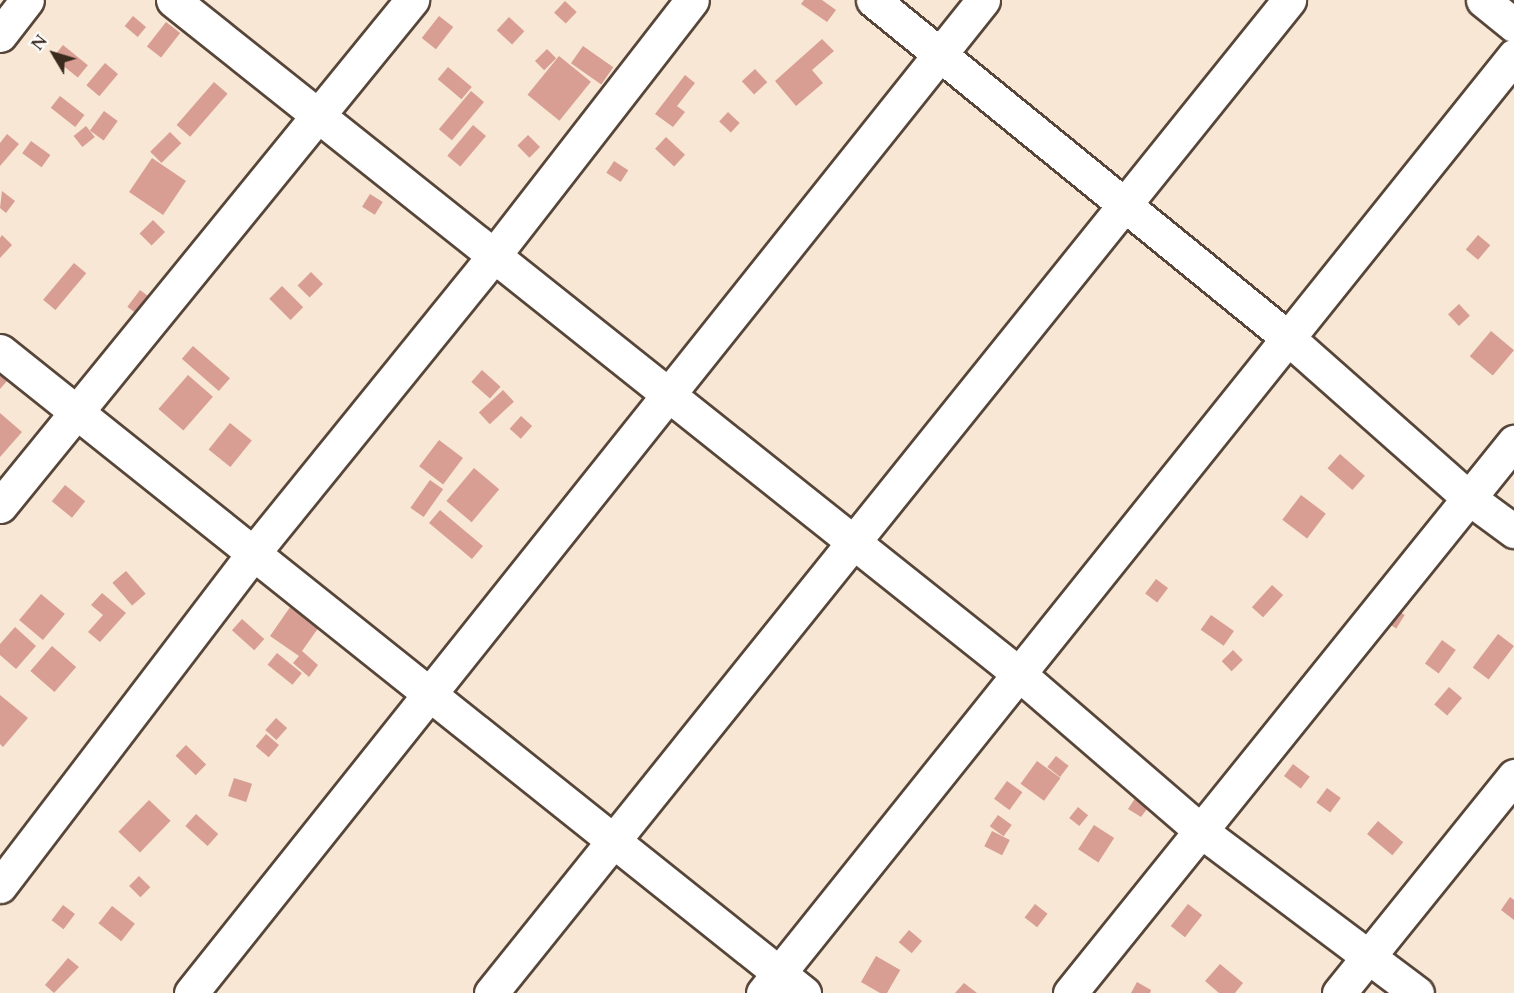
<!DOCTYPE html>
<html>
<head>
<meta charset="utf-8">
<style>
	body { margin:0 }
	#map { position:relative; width:1514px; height:993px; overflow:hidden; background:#f7e7d4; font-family:Cardo,serif }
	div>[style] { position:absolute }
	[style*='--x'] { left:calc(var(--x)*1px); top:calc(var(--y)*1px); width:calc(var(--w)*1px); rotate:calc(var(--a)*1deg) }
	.building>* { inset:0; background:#d89e93; transform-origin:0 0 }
	.roads { filter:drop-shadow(2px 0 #574639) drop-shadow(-2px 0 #574639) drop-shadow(0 2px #574639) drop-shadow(0 -2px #574639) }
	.minor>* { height:33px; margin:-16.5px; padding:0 16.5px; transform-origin:16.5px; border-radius:16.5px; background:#fff }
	span { translate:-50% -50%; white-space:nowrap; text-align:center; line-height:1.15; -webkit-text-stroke:6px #fff; paint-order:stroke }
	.north { position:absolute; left:24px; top:24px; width:60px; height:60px; -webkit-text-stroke:4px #fff; paint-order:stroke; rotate:308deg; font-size:16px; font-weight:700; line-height:24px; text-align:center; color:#3b2a1e }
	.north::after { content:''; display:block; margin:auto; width:21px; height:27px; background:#3b2a1e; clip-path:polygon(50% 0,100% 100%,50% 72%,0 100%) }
</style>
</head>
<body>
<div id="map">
	<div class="building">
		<i style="clip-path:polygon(804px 0,822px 0,836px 10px,827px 22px,801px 4px)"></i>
		<i style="left:565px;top:1px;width:16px;height:16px;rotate:43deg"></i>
		<i style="left:133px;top:16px;width:17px;height:13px;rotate:40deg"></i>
		<i style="left:439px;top:16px;width:18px;height:28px;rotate:38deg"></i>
		<i style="left:509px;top:17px;width:21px;height:18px;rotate:43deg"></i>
		<i style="left:166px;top:22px;width:18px;height:31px;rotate:38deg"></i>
		<i style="clip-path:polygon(822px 39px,834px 51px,812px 70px,823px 83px,796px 106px,775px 81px)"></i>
		<i style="left:63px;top:45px;width:32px;height:16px;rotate:39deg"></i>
		<i style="left:583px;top:46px;width:37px;height:21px;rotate:35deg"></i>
		<i style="left:547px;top:49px;width:13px;height:17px;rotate:45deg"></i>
		<i style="left:559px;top:56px;width:41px;height:50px;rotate:39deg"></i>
		<i style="left:105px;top:63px;width:17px;height:29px;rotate:40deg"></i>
		<i style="left:448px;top:67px;width:31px;height:16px;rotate:40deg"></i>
		<i style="left:755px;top:69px;width:18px;height:18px;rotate:47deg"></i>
		<i style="clip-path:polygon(685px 75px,695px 83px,677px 106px,685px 112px,673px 127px,655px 114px)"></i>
		<i style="left:214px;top:82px;width:18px;height:57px;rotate:41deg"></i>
		<i style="left:471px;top:91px;width:17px;height:50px;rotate:40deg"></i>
		<i style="left:60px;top:96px;width:31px;height:15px;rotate:38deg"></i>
		<i style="left:104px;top:111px;width:17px;height:24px;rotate:36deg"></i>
		<i style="left:728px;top:112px;width:16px;height:13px;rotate:43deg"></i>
		<i style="left:473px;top:125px;width:17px;height:40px;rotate:40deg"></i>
		<i style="left:86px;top:126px;width:14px;height:16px;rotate:51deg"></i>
		<i style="left:170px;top:132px;width:16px;height:28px;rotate:45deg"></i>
		<i style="clip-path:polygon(7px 134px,19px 144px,0 166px,0 143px)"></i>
		<i style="left:528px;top:135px;width:17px;height:15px;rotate:45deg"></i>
		<i style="left:666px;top:137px;width:26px;height:16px;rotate:43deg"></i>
		<i style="left:31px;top:141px;width:24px;height:15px;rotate:36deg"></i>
		<i style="left:152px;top:158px;width:41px;height:41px;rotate:34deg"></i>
		<i style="left:614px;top:161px;width:17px;height:14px;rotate:33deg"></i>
		<i style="clip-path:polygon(2px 191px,15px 201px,6px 213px,0 208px)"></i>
		<i style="left:370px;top:194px;width:15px;height:15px;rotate:32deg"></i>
		<i style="left:153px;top:220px;width:17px;height:19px;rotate:45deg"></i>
		<i style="clip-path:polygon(2px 235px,12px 245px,0 258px,0 238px)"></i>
		<i style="left:1478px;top:235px;width:16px;height:19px;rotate:40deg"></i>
		<i style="left:74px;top:263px;width:16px;height:48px;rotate:40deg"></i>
		<i style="left:311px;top:272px;width:17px;height:19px;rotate:45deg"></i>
		<i style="left:282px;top:286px;width:30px;height:18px;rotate:45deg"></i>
		<i style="left:140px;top:290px;width:10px;height:21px;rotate:37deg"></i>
		<i style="left:1459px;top:304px;width:16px;height:15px;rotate:47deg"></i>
		<i style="left:1491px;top:331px;width:30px;height:33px;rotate:40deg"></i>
		<i style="left:193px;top:346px;width:49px;height:17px;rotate:41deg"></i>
		<i style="clip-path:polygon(0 362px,14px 373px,0 389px)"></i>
		<i style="left:482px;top:370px;width:25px;height:16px;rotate:42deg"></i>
		<i style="left:188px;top:375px;width:33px;height:45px;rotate:41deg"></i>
		<i style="left:503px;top:390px;width:16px;height:33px;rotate:47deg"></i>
		<i style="clip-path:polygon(0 413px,22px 432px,0 457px)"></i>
		<i style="left:521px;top:416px;width:15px;height:17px;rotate:42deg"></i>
		<i style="left:230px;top:423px;width:28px;height:34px;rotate:39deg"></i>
		<i style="left:439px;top:440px;width:30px;height:33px;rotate:37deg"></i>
		<i style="left:1340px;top:454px;width:33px;height:19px;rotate:41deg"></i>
		<i style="left:474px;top:468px;width:33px;height:43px;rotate:40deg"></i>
		<i style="left:430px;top:480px;width:16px;height:34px;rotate:35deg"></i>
		<i style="left:65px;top:485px;width:26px;height:21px;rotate:39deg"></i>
		<i style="left:1301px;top:495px;width:31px;height:31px;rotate:37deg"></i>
		<i style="left:440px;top:510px;width:56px;height:17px;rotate:40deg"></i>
		<i style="left:126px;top:571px;width:30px;height:18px;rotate:49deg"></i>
		<i style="left:1156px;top:579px;width:15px;height:18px;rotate:37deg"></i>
		<i style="left:1272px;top:585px;width:15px;height:30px;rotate:42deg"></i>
		<i style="clip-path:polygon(102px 593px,126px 613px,100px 642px,88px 632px,103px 615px,91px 605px)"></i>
		<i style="left:41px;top:594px;width:31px;height:34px;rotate:40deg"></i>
		<i style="clip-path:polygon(295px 600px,324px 620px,302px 651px,318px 665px,309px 677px,293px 663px,299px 656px,270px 636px)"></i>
		<i style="left:1392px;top:607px;width:15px;height:16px;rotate:32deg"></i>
		<i style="left:1211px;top:615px;width:28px;height:18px;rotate:35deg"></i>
		<i style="left:242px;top:619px;width:30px;height:15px;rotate:42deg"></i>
		<i style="clip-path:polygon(15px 627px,36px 646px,16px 669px,0 655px,0 644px)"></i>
		<i style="left:1498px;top:634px;width:20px;height:42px;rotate:37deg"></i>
		<i style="left:1442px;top:640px;width:17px;height:29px;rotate:36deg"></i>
		<i style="left:52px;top:646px;width:32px;height:33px;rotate:41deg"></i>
		<i style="left:1233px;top:650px;width:14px;height:16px;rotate:45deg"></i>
		<i style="left:277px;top:653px;width:32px;height:15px;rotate:39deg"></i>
		<i style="left:1449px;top:687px;width:17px;height:23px;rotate:40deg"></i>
		<i style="clip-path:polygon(0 695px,28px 718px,3px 747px,0 744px)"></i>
		<i style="left:276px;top:718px;width:15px;height:16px;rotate:42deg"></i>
		<i style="left:266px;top:734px;width:17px;height:16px;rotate:40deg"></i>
		<i style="left:186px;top:745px;width:28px;height:15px;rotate:44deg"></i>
		<i style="left:1056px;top:756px;width:16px;height:14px;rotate:38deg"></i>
		<i style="left:1037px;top:761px;width:29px;height:28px;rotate:36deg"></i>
		<i style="left:1293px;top:764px;width:21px;height:15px;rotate:37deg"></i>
		<i style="left:234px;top:778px;width:19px;height:19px;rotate:18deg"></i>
		<i style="left:1007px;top:781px;width:19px;height:22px;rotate:36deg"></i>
		<i style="left:1327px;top:788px;width:17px;height:18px;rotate:36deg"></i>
		<i style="clip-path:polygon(1136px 797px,1150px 805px,1141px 817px,1128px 809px)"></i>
		<i style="left:149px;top:800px;width:30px;height:44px;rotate:44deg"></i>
		<i style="left:1078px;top:807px;width:13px;height:14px;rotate:39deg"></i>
		<i style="left:196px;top:814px;width:30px;height:16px;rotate:42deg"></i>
		<i style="left:998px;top:815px;width:17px;height:14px;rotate:36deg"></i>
		<i style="left:1378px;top:821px;width:33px;height:17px;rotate:40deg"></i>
		<i style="left:1094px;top:825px;width:24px;height:29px;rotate:33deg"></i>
		<i style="left:992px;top:831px;width:20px;height:17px;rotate:27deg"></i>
		<i style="left:139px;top:876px;width:16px;height:14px;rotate:45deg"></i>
		<i style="clip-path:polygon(1510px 897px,1514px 900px,1514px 920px,1501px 910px)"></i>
		<i style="left:1035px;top:904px;width:16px;height:17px;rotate:38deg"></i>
		<i style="left:1188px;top:904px;width:18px;height:28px;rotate:38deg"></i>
		<i style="left:63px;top:905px;width:15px;height:19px;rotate:37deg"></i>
		<i style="left:112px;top:906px;width:29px;height:22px;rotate:38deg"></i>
		<i style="left:909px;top:930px;width:17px;height:16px;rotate:40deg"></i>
		<i style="left:876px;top:956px;width:28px;height:30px;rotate:30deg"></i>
		<i style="clip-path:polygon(68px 958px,79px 967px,54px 993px,45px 985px)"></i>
		<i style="clip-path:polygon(1220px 964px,1243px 983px,1235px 993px,1219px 993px,1205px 981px)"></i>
		<i style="clip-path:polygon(1137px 982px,1151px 990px,1150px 993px,1131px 993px)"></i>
		<i style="clip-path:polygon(964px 983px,977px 993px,955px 993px)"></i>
	</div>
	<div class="roads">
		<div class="minor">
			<i style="--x:173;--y:0;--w:1082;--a:38.54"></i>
			<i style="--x:1019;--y:674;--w:240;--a:40.8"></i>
			<i style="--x:1201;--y:831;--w:270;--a:36.9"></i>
			<i style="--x:873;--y:0;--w:535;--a:39.16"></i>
			<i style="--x:1288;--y:338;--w:242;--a:41.5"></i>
			<i style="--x:1469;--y:498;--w:56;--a:36.3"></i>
			<i style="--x:1483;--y:0;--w:40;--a:39"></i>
			<i style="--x:0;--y:35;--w:44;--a:-52.4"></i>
			<i style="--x:0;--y:351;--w:1029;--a:38.61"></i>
			<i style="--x:0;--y:506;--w:653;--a:-50.85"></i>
			<i style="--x:0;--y:886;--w:420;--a:-52.7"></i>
			<i style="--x:254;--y:552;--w:383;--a:-51"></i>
			<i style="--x:495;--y:254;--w:321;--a:-52.2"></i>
			<i style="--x:191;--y:993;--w:1270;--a:-51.42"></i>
			<i style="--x:491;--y:993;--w:1274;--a:-51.21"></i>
			<i style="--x:763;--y:993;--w:1201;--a:-51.29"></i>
			<i style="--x:1070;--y:993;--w:708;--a:-51.14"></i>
			<i style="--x:1339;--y:993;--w:279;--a:-51.1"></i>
		</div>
	</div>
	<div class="north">N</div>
</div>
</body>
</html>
